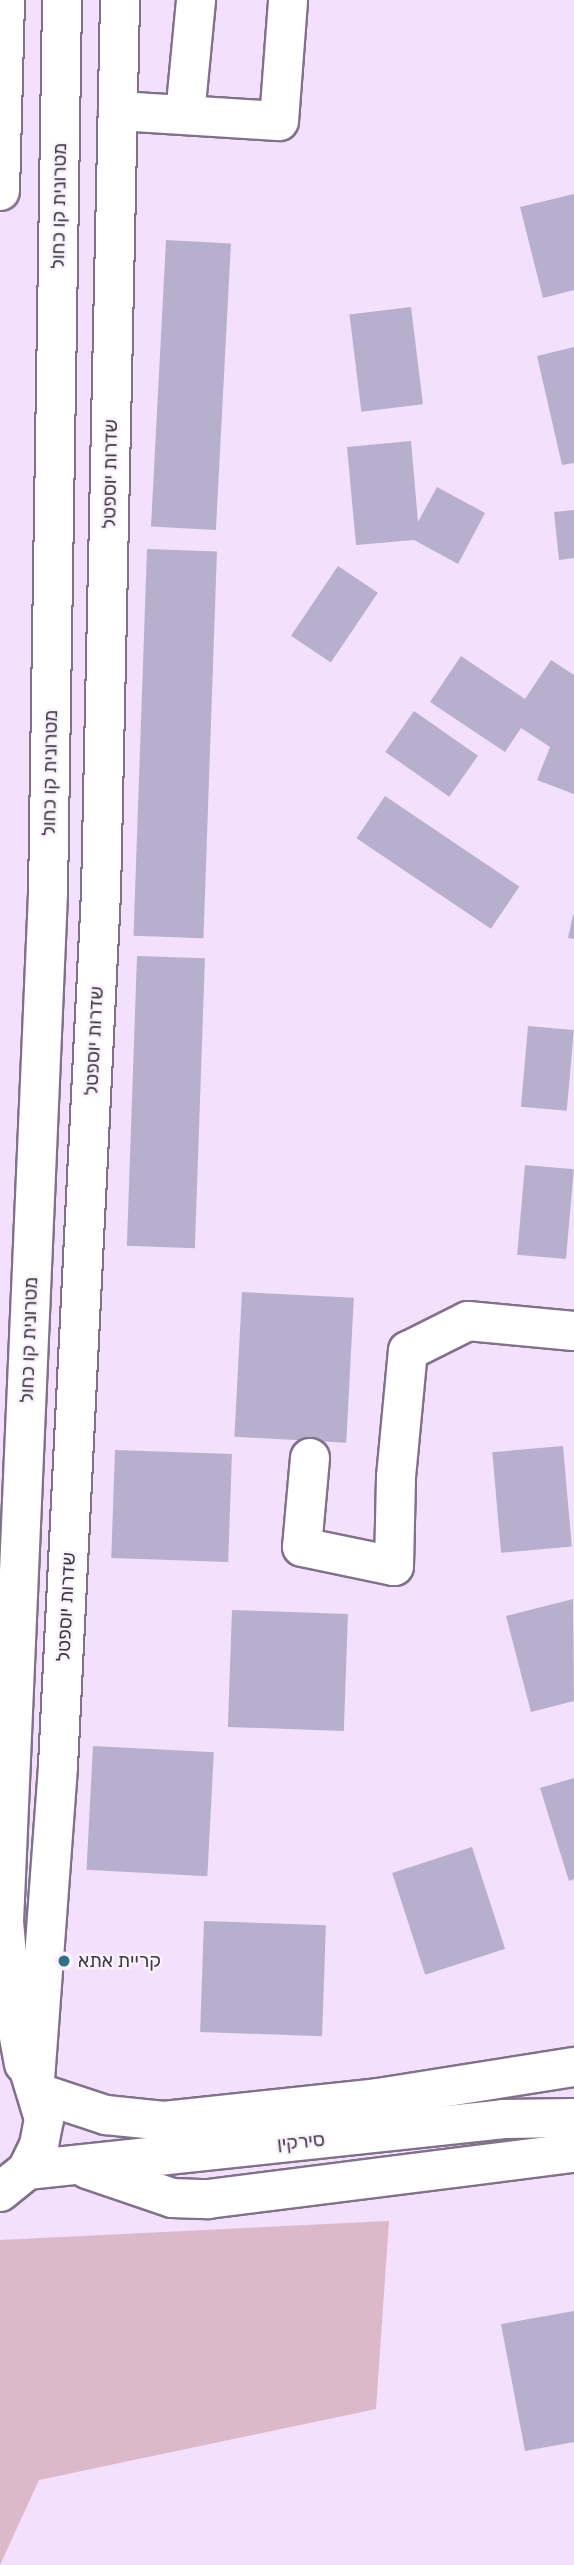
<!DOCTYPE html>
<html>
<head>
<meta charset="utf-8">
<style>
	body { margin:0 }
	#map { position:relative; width:574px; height:2565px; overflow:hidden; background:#f2e0fc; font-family:Rubik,Heebo,sans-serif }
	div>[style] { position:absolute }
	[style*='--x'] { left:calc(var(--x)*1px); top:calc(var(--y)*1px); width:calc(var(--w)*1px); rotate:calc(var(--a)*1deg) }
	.green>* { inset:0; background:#dcb9c8 }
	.building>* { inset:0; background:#b6b0ce; transform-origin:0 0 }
	.roads { filter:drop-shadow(2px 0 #81718a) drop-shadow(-2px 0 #81718a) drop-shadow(0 2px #81718a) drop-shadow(0 -2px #81718a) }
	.minor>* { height:38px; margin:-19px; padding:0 19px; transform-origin:19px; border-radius:19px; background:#fff }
	.dots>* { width:19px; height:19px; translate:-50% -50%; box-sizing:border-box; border:4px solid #f9f2fd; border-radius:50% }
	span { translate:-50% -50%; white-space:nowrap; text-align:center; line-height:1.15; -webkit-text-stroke:5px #f9f2fd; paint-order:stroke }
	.street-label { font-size:19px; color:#403944 }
	.poi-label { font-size:19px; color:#403944 }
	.left { translate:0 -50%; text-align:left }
</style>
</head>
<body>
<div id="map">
	<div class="green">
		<i style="clip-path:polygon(389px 2221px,376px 2409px,39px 2480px,0 2565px,0 2240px)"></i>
	</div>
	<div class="building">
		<i style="clip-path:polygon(574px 194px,574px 290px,543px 298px,520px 207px)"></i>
		<i style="left:166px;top:240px;width:65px;height:287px;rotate:3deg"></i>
		<i style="left:411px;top:307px;width:98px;height:62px;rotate:83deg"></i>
		<i style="clip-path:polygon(574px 347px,574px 463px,562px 465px,537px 356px)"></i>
		<i style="clip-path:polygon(411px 441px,418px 522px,437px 487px,485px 513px,458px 564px,414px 540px,356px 545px,347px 447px)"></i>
		<i style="clip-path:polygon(574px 510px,574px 558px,559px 560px,554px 512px)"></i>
		<i style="left:147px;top:549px;width:70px;height:387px;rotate:2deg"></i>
		<i style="left:338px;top:566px;width:48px;height:84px;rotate:34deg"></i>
		<i style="clip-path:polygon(461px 656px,525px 699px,551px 660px,574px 675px,574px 794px,537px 780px,550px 747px,521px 728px,505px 752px,430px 702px)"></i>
		<i style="left:414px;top:711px;width:78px;height:50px;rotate:35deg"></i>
		<i style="left:385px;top:796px;width:162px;height:51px;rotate:34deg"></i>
		<i style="clip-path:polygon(573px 915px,574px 915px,574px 939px,568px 938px)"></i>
		<i style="left:137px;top:956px;width:68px;height:290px;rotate:2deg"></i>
		<i style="left:528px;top:1026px;width:46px;height:81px;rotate:5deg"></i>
		<i style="left:525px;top:1165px;width:49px;height:90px;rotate:5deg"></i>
		<i style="left:242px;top:1292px;width:112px;height:145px;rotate:3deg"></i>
		<i style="left:563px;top:1446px;width:101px;height:71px;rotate:85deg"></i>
		<i style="left:115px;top:1450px;width:117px;height:108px;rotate:2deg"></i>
		<i style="clip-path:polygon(573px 1599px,574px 1701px,531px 1712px,506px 1616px)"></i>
		<i style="left:232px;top:1610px;width:116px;height:117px;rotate:2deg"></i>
		<i style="left:93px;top:1746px;width:121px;height:124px;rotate:3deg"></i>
		<i style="clip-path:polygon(574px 1778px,574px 1879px,569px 1881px,540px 1788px)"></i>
		<i style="left:472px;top:1847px;width:107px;height:84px;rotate:72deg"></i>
		<i style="left:204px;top:1921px;width:122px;height:111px;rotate:2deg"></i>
		<i style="clip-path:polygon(574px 2311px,574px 2442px,525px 2451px,501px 2324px)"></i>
	</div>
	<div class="roads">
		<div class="minor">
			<i style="--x:118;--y:111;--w:161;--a:3.6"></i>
			<i style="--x:279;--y:121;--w:121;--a:-85.7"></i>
			<i style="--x:185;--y:115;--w:116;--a:-84.5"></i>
			<i style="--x:0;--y:191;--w:191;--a:-88.5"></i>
			<i style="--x:310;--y:1458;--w:89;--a:95.1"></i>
			<i style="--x:302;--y:1547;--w:94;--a:11.7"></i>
			<i style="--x:394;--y:1566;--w:89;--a:-88.7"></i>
			<i style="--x:396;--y:1477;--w:127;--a:-84.6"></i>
			<i style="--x:408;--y:1351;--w:67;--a:-26.6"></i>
			<i style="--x:468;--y:1321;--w:106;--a:5.4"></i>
			<i style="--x:24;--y:2064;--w:77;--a:-100.4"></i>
			<i style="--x:10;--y:1988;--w:66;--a:-95.2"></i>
			<i style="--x:4;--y:1922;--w:1030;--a:-87.55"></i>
			<i style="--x:48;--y:893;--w:893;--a:-89.1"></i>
			<i style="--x:35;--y:2080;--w:315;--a:-85.8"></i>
			<i style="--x:58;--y:1766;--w:873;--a:-87.18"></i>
			<i style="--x:101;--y:894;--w:894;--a:-88.78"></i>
			<i style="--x:39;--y:2093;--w:71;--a:18.2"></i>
			<i style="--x:106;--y:2115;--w:58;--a:5.9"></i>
			<i style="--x:164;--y:2121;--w:215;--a:-6.1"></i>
			<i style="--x:378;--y:2098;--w:198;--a:-9"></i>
			<i style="--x:87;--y:2169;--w:90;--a:18.8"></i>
			<i style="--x:172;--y:2198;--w:36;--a:2"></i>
			<i style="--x:208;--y:2199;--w:369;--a:-7.2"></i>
			<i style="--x:27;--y:2170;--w:479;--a:-6.1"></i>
			<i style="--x:503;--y:2119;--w:71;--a:-0.8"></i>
			<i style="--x:0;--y:2192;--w:35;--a:-39"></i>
			<i style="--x:27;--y:2170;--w:28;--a:-64"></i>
			<i style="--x:39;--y:2145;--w:26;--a:-79"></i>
			<i style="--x:44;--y:2119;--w:48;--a:-106.9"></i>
		</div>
	</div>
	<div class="dots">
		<i style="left:64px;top:1961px;background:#317185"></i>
	</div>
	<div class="street-label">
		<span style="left:59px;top:206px;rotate:-89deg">מטרונית קו כחול</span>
		<span style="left:110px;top:474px;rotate:-89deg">שדרות יוספטל</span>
		<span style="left:50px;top:773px;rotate:-89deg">מטרונית קו כחול</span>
		<span style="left:94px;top:1041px;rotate:-87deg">שדרות יוספטל</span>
		<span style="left:29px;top:1340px;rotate:-88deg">מטרונית קו כחול</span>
		<span style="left:66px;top:1607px;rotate:-87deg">שדרות יוספטל</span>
		<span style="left:301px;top:2142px;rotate:-6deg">סירקין</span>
	</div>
	<div class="poi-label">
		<span class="left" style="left:78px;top:1961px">קריית אתא</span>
	</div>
</div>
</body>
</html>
